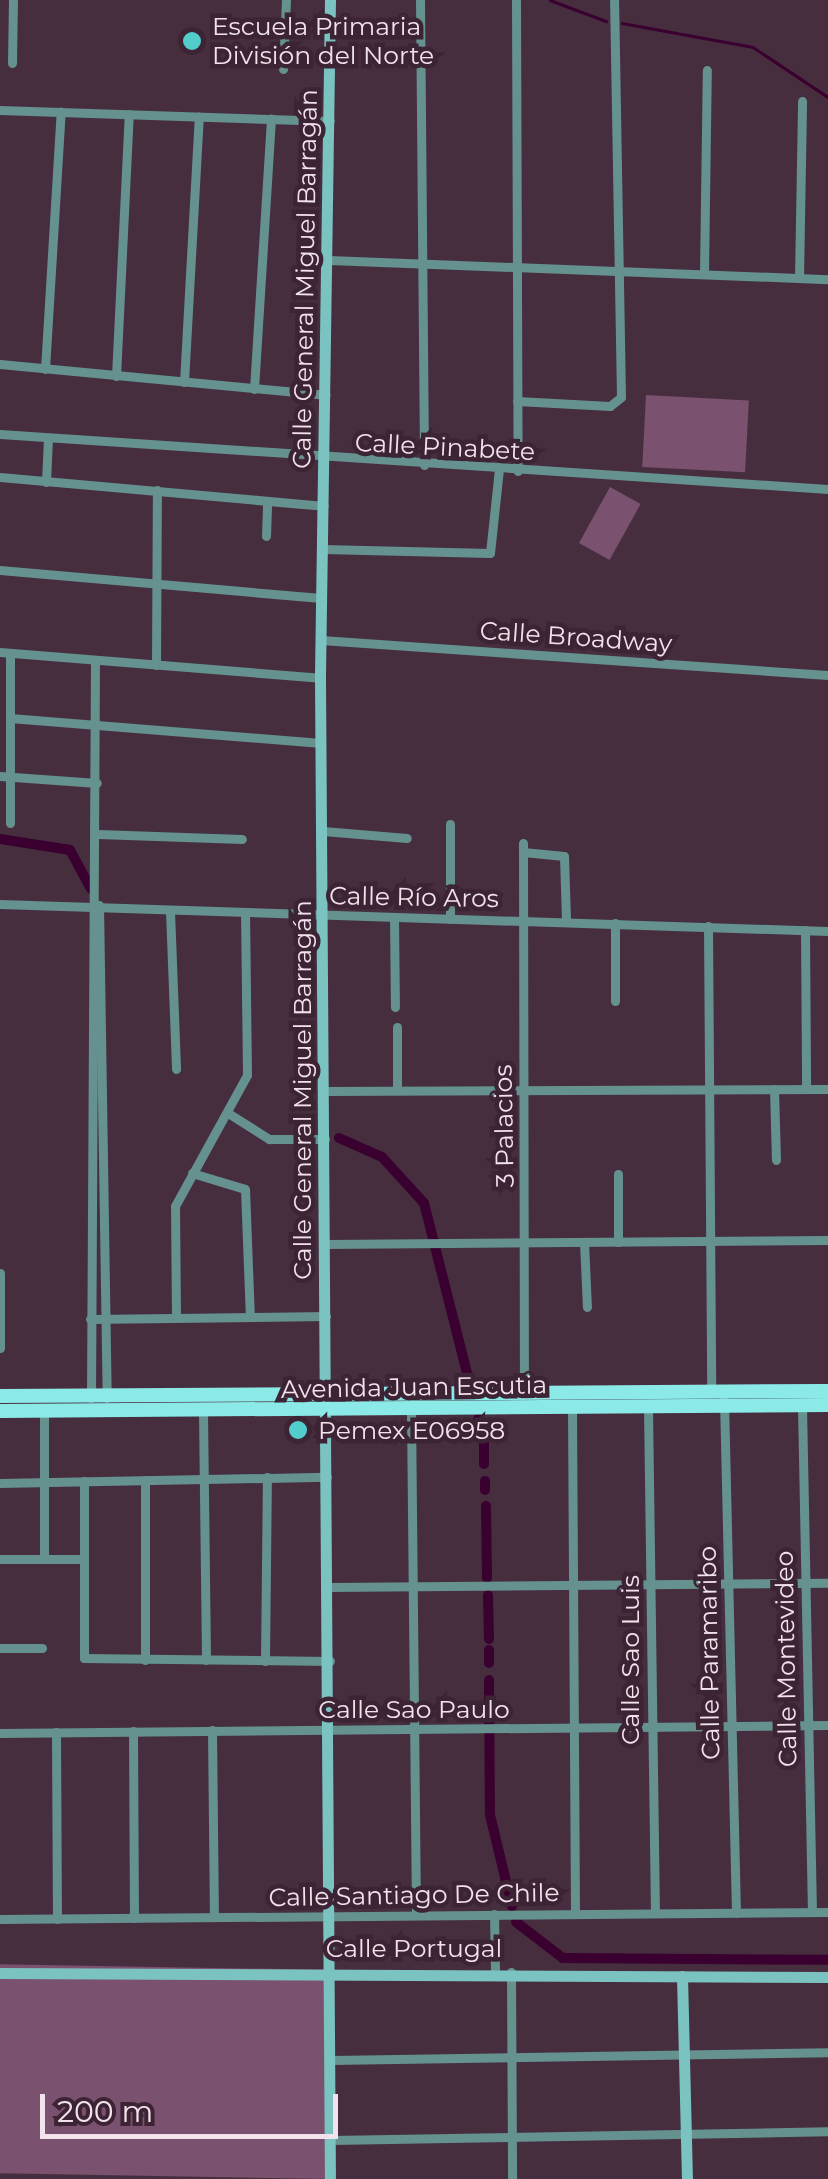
<!DOCTYPE html>
<html>
<head>
<meta charset="utf-8">
<style>
	body { margin:0 }
	#map { position:relative; width:828px; height:2179px; overflow:hidden; background:#462e3f; font-family:Montserrat,sans-serif }
	div>[style] { position:absolute }
	[style*='--x'] { left:calc(var(--x)*1px); top:calc(var(--y)*1px); width:calc(var(--w)*1px); rotate:calc(var(--a)*1deg) }
	.green>* { inset:0; background:#7a516e; transform-origin:0 0 }
	.stream>* { height:2.5px; margin:-1.25px; padding:0 1.25px; transform-origin:1.25px; border-radius:1.25px; background:#3a002f }
	.canal>* { height:10px; margin:-5px; padding:0 5px; transform-origin:5px; border-radius:5px; background:#3a002f }
	.street>* { height:9px; margin:-4.5px; padding:0 4.5px; transform-origin:4.5px; border-radius:4.5px; background:#65918f }
	.secondary>* { height:11px; margin:-5.5px; padding:0 5.5px; transform-origin:5.5px; border-radius:5.5px; background:#7bc3c1 }
	.primary>* { height:14px; margin:-7px; padding:0 7px; transform-origin:7px; border-radius:7px; background:#8beae8 }
	.dots>* { width:28px; height:28px; translate:-50% -50%; box-sizing:border-box; border:5px solid #3c2435; border-radius:50% }
	span { translate:-50% -50%; white-space:nowrap; text-align:center; line-height:1.15; -webkit-text-stroke:9px #3c2435; paint-order:stroke }
	.poi-label { font-size:25px; color:#f2e2ec }
	.left { translate:0 -50%; text-align:left }
	.street-label { font-size:25px; color:#f2e2ec }
	.scale { position:absolute; left:40px; top:2094px; width:298px; height:45px; box-sizing:border-box; border:5px solid #f2e2ec; border-top:0; padding-left:12px; font-size:30px; line-height:35px; white-space:nowrap; color:#f2e2ec; -webkit-text-stroke:8px #3c2435; paint-order:stroke }
</style>
</head>
<body>
<div id="map">
	<div class="green">
		<i style="left:646px;top:395px;width:103px;height:72px;rotate:3deg"></i>
		<i style="left:610px;top:487px;width:35px;height:64px;rotate:29deg"></i>
		<i style="left:334px;top:1970px;width:209px;height:334px;rotate:91deg"></i>
	</div>
	<div class="stream">
		<i style="--x:550;--y:0;--w:60;--a:20.6"></i>
		<i style="--x:622;--y:23;--w:133;--a:10.4"></i>
		<i style="--x:753;--y:47;--w:90;--a:33.7"></i>
	</div>
	<div class="canal">
		<i style="--x:0;--y:839;--w:71;--a:8.9"></i>
		<i style="--x:70;--y:850;--w:44;--a:61.7"></i>
		<i style="--x:339;--y:1138;--w:47;--a:23.8"></i>
		<i style="--x:382;--y:1157;--w:62;--a:47.6"></i>
		<i style="--x:424;--y:1203;--w:188;--a:75.8"></i>
		<i style="--x:478;--y:1419;--w:12;--a:76"></i>
		<i style="--x:484;--y:1443;--w:21;--a:90"></i>
		<i style="--x:485;--y:1481;--w:9;--a:90"></i>
		<i style="--x:486;--y:1506;--w:72;--a:89.2"></i>
		<i style="--x:488;--y:1595;--w:44;--a:88.7"></i>
		<i style="--x:489;--y:1663;--w:13;--a:-90"></i>
		<i style="--x:489;--y:1680;--w:135;--a:89.6"></i>
		<i style="--x:490;--y:1815;--w:94;--a:76.4"></i>
		<i style="--x:516;--y:1922;--w:59;--a:37.5"></i>
		<i style="--x:563;--y:1958;--w:265;--a:0.4"></i>
	</div>
	<div class="street">
		<i style="--x:420;--y:0;--w:465;--a:89.5"></i>
		<i style="--x:516;--y:0;--w:471;--a:89.8"></i>
		<i style="--x:12;--y:63;--w:63;--a:-89.1"></i>
		<i style="--x:283;--y:69;--w:69;--a:-87.5"></i>
		<i style="--x:0;--y:110;--w:330;--a:1.9"></i>
		<i style="--x:329;--y:260;--w:499;--a:2.2"></i>
		<i style="--x:704;--y:273;--w:203;--a:-89.2"></i>
		<i style="--x:799;--y:278;--w:177;--a:-89"></i>
		<i style="--x:0;--y:364;--w:327;--a:5.4"></i>
		<i style="--x:45;--y:369;--w:258;--a:-86.5"></i>
		<i style="--x:116;--y:376;--w:262;--a:-87.2"></i>
		<i style="--x:184;--y:382;--w:266;--a:-86.8"></i>
		<i style="--x:254;--y:389;--w:271;--a:-86.4"></i>
		<i style="--x:517;--y:401;--w:93;--a:3.1"></i>
		<i style="--x:610;--y:406;--w:14;--a:-39"></i>
		<i style="--x:621;--y:397;--w:397;--a:-91"></i>
		<i style="--x:0;--y:434;--w:830;--a:3.8"></i>
		<i style="--x:0;--y:477;--w:325;--a:5.1"></i>
		<i style="--x:46;--y:482;--w:44;--a:-87.4"></i>
		<i style="--x:266;--y:536;--w:35;--a:-88"></i>
		<i style="--x:323;--y:549;--w:167;--a:1.4"></i>
		<i style="--x:490;--y:553;--w:84;--a:-83.9"></i>
		<i style="--x:0;--y:570;--w:322;--a:5"></i>
		<i style="--x:321;--y:640;--w:508;--a:3.95"></i>
		<i style="--x:0;--y:652;--w:321;--a:4.6"></i>
		<i style="--x:10;--y:653;--w:170;--a:90"></i>
		<i style="--x:156;--y:665;--w:175;--a:-89.7"></i>
		<i style="--x:10;--y:718;--w:312;--a:4.6"></i>
		<i style="--x:0;--y:776;--w:97;--a:4.1"></i>
		<i style="--x:323;--y:831;--w:84;--a:4.8"></i>
		<i style="--x:98;--y:834;--w:144;--a:2"></i>
		<i style="--x:523;--y:843;--w:552;--a:89.9"></i>
		<i style="--x:523;--y:852;--w:41;--a:5.6"></i>
		<i style="--x:564;--y:856;--w:65;--a:88.2"></i>
		<i style="--x:0;--y:904;--w:828;--a:1.87"></i>
		<i style="--x:99;--y:905;--w:493;--a:89.1"></i>
		<i style="--x:170;--y:911;--w:158;--a:87.8"></i>
		<i style="--x:394;--y:917;--w:90;--a:89.4"></i>
		<i style="--x:450;--y:919;--w:95;--a:-90"></i>
		<i style="--x:615;--y:923;--w:78;--a:90"></i>
		<i style="--x:708;--y:926;--w:467;--a:89.6"></i>
		<i style="--x:805;--y:930;--w:159;--a:89.6"></i>
		<i style="--x:397;--y:1027;--w:63;--a:90"></i>
		<i style="--x:774;--y:1089;--w:71;--a:88.4"></i>
		<i style="--x:324;--y:1091;--w:504;--a:-0.23"></i>
		<i style="--x:228;--y:1113;--w:49;--a:32.4"></i>
		<i style="--x:269;--y:1139;--w:56;--a:0"></i>
		<i style="--x:192;--y:1173;--w:55;--a:16.8"></i>
		<i style="--x:245;--y:1189;--w:128;--a:87.8"></i>
		<i style="--x:584;--y:1242;--w:65;--a:87.4"></i>
		<i style="--x:618;--y:1242;--w:68;--a:-90"></i>
		<i style="--x:326;--y:1244;--w:502;--a:-0.46"></i>
		<i style="--x:0;--y:1273;--w:75;--a:90"></i>
		<i style="--x:176;--y:1318;--w:112;--a:-90.5"></i>
		<i style="--x:175;--y:1206;--w:149;--a:-61.2"></i>
		<i style="--x:247;--y:1075;--w:162;--a:-90.7"></i>
		<i style="--x:90;--y:1319;--w:236;--a:-0.7"></i>
		<i style="--x:91;--y:1398;--w:738;--a:-89.69"></i>
		<i style="--x:724;--y:1400;--w:513;--a:88.66"></i>
		<i style="--x:802;--y:1406;--w:506;--a:88.87"></i>
		<i style="--x:648;--y:1407;--w:506;--a:89.21"></i>
		<i style="--x:572;--y:1408;--w:506;--a:89.66"></i>
		<i style="--x:411;--y:1411;--w:504;--a:89.43"></i>
		<i style="--x:203;--y:1412;--w:248;--a:89.3"></i>
		<i style="--x:84;--y:1481;--w:177;--a:90"></i>
		<i style="--x:84;--y:1658;--w:246;--a:0.7"></i>
		<i style="--x:0;--y:1483;--w:327;--a:-1.1"></i>
		<i style="--x:0;--y:1559;--w:83;--a:0"></i>
		<i style="--x:44;--y:1559;--w:148;--a:-90"></i>
		<i style="--x:330;--y:1587;--w:498;--a:-0.5"></i>
		<i style="--x:0;--y:1648;--w:42;--a:0"></i>
		<i style="--x:145;--y:1660;--w:180;--a:-90"></i>
		<i style="--x:265;--y:1661;--w:184;--a:-89.4"></i>
		<i style="--x:212;--y:1730;--w:187;--a:89.4"></i>
		<i style="--x:133;--y:1731;--w:187;--a:89.7"></i>
		<i style="--x:56;--y:1732;--w:187;--a:89.7"></i>
		<i style="--x:0;--y:1733;--w:828;--a:-0.55"></i>
		<i style="--x:494;--y:1914;--w:57;--a:89"></i>
		<i style="--x:0;--y:1919;--w:828;--a:-0.48"></i>
		<i style="--x:511;--y:1972;--w:207;--a:89.7"></i>
		<i style="--x:331;--y:2060;--w:497;--a:-0.9"></i>
		<i style="--x:331;--y:2140;--w:497;--a:-1"></i>
	</div>
	<div class="secondary">
		<i style="--x:330;--y:0;--w:678;--a:90.85"></i>
		<i style="--x:320;--y:678;--w:1501;--a:89.62"></i>
		<i style="--x:0;--y:1973;--w:828;--a:0.28"></i>
		<i style="--x:682;--y:1976;--w:203;--a:88.6"></i>
	</div>
	<div class="primary">
		<i style="--x:0;--y:1396;--w:828;--a:-0.35"></i>
		<i style="--x:0;--y:1411;--w:828;--a:-0.42"></i>
	</div>
	<div class="dots">
		<i style="left:192px;top:41px;background:#53cdcb"></i>
		<i style="left:298px;top:1430px;background:#53cdcb"></i>
	</div>
	<div class="poi-label">
		<span class="left" style="left:212px;top:41px">Escuela Primaria<br>División del Norte</span>
		<span class="left" style="left:318px;top:1430px">Pemex E06958</span>
	</div>
	<div class="street-label">
		<span style="left:305px;top:279px;rotate:-89deg">Calle General Miguel Barragán</span>
		<span style="left:445px;top:447px;rotate:3deg">Calle Pinabete</span>
		<span style="left:576px;top:637px;rotate:4deg">Calle Broadway</span>
		<span style="left:414px;top:897px;rotate:1deg">Calle Río Aros</span>
		<span style="left:302px;top:1090px;rotate:-90deg">Calle General Miguel Barragán</span>
		<span style="left:504px;top:1126px;rotate:-91deg">3 Palacios</span>
		<span style="left:414px;top:1387px;rotate:-1deg">Avenida Juan Escutia</span>
		<span style="left:709px;top:1653px;rotate:-91deg">Calle Paramaribo</span>
		<span style="left:786px;top:1659px;rotate:-91deg">Calle Montevideo</span>
		<span style="left:630px;top:1660px;rotate:-90deg">Calle Sao Luis</span>
		<span style="left:414px;top:1709px">Calle Sao Paulo</span>
		<span style="left:414px;top:1895px;rotate:-1deg">Calle Santiago De Chile</span>
		<span style="left:414px;top:1948px">Calle Portugal</span>
	</div>
	<div class="scale">200 m</div>
</div>
</body>
</html>
